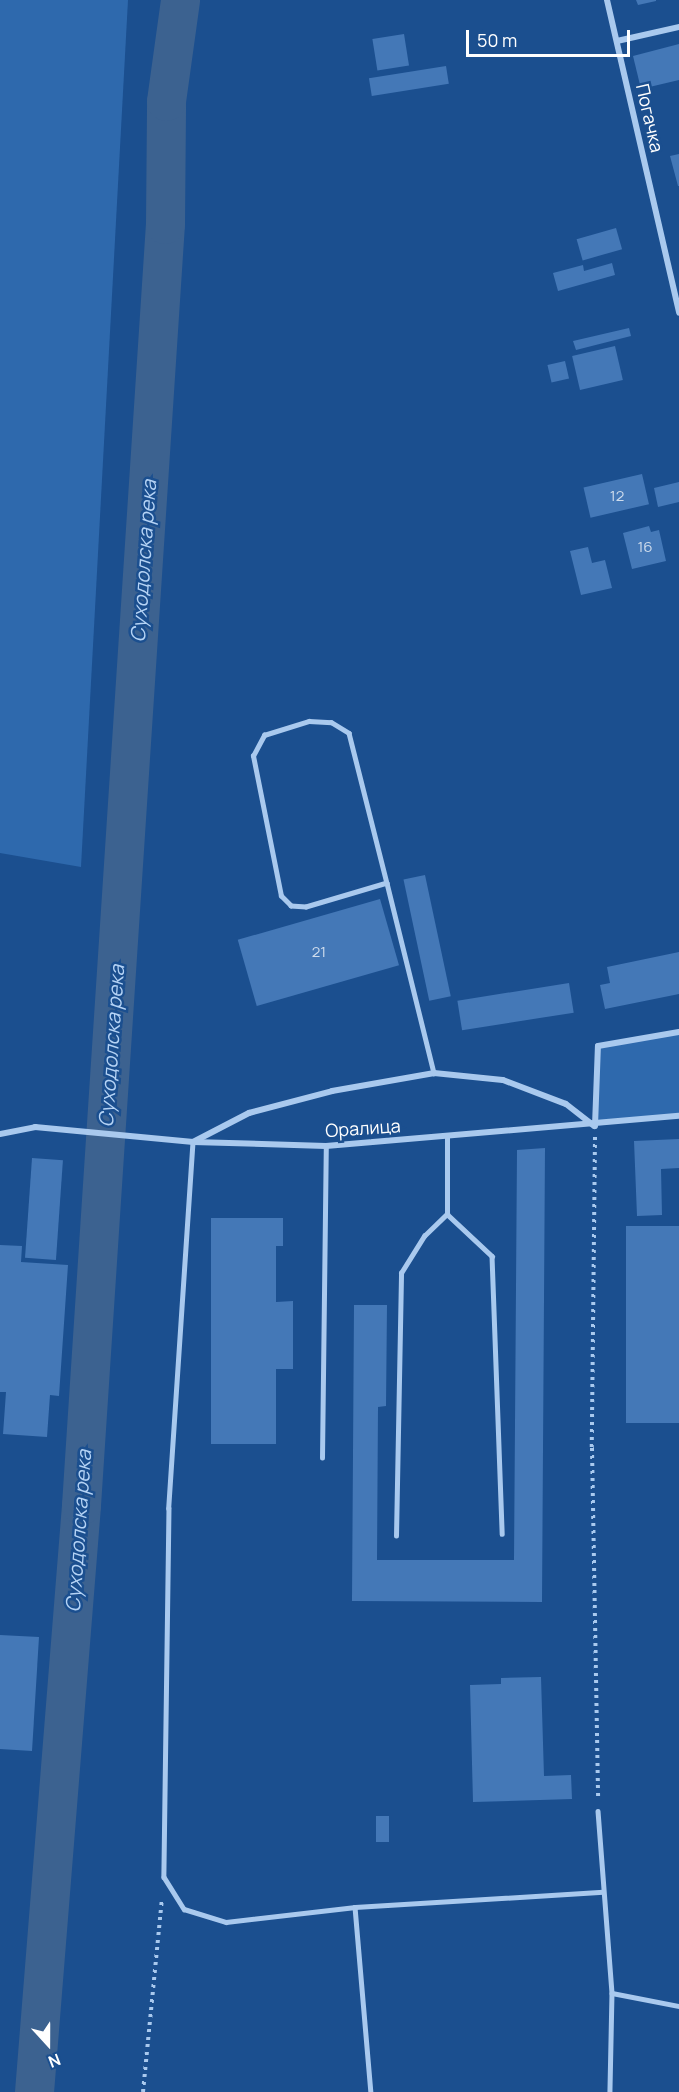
<!DOCTYPE html>
<html>
<head>
<meta charset="utf-8">
<style>
	body { margin:0 }
	#map { position:relative; width:679px; height:2092px; overflow:hidden; background:#1b4f8f; font-family:Manrope,sans-serif }
	div>[style] { position:absolute }
	[style*='--x'] { left:calc(var(--x)*1px); top:calc(var(--y)*1px); width:calc(var(--w)*1px); rotate:calc(var(--a)*1deg) }
	.green>* { inset:0; background:#2e69ad }
	.river>* { height:39px; margin:-19.5px; padding:0 19.5px; transform-origin:19.5px; border-radius:19.5px; background:#3c6290 }
	.building>* { inset:0; background:#4478b7; transform-origin:0 0 }
	.path>* { height:4px; margin-top:-2px; transform-origin:0; background:repeating-linear-gradient(90deg,#a9c9ee 0 3px,transparent 0 7.5px) }
	.service>* { height:4.5px; margin:-2.25px; padding:0 2.25px; transform-origin:2.25px; border-radius:2.25px; background:#a9c9ee }
	.minor>* { height:6px; margin:-3px; padding:0 3px; transform-origin:3px; border-radius:3px; background:#a9c9ee }
	span { translate:-50% -50%; white-space:nowrap; text-align:center; line-height:1.15; -webkit-text-stroke:5px #1b4f8f; paint-order:stroke }
	.number-label { font-size:15px; color:#d0dded }
	.number-label span { -webkit-text-stroke-width:0 }
	.street-label { font-size:18px; color:#fff }
	.water-label { font-size:20px; color:#b5d3f5; font-style:italic }
	.north { position:absolute; left:18px; top:2014px; width:60px; height:60px; -webkit-text-stroke:4px #1b4f8f; paint-order:stroke; rotate:159deg; font-size:16px; font-weight:700; line-height:24px; text-align:center; color:#fff }
	.north::after { content:''; display:block; margin:auto; width:21px; height:27px; background:#fff; clip-path:polygon(50% 0,100% 100%,50% 72%,0 100%) }
	.scale { position:absolute; left:466px; top:30px; width:164px; height:27px; box-sizing:border-box; border:3px solid #fff; border-top:0; padding-left:8px; font-size:18px; line-height:21px; white-space:nowrap; color:#fff; -webkit-text-stroke:4px #1b4f8f; paint-order:stroke }
</style>
</head>
<body>
<div id="map">
	<div class="green">
		<i style="clip-path:polygon(0 0,128px 0,81px 867px,0 853px)"></i>
		<i style="clip-path:polygon(679px 1032px,679px 1116px,595px 1126px,598px 1046px)"></i>
	</div>
	<div class="river">
		<i style="--x:34;--y:2092;--w:589;--a:-85.42"></i>
		<i style="--x:81;--y:1505;--w:1284;--a:-86.25"></i>
		<i style="--x:165;--y:224;--w:123;--a:-89.5"></i>
		<i style="--x:166;--y:101;--w:102;--a:-82.1"></i>
	</div>
	<div class="building">
		<i style="clip-path:polygon(636px 0,656px 0,656px 1px,638px 5px)"></i>
		<i style="left:404px;top:34px;width:32px;height:32px;rotate:81deg"></i>
		<i style="clip-path:polygon(679px 44px,679px 80px,641px 89px,633px 56px)"></i>
		<i style="left:446px;top:66px;width:18px;height:78px;rotate:81deg"></i>
		<i style="clip-path:polygon(679px 154px,679px 186px,678px 186px,670px 156px)"></i>
		<i style="left:616px;top:228px;width:22px;height:41px;rotate:74deg"></i>
		<i style="clip-path:polygon(612px 263px,615px 275px,558px 291px,553px 273px,583px 265px,584px 271px)"></i>
		<i style="clip-path:polygon(629px 328px,631px 336px,576px 350px,573px 341px)"></i>
		<i style="left:615px;top:346px;width:35px;height:44px;rotate:77deg"></i>
		<i style="left:565px;top:361px;width:18px;height:18px;rotate:77deg"></i>
		<i style="left:642px;top:474px;width:31px;height:60px;rotate:77deg"></i>
		<i style="clip-path:polygon(679px 482px,679px 502px,658px 507px,654px 488px)"></i>
		<i style="clip-path:polygon(649px 526px,651px 532px,659px 530px,666px 561px,632px 569px,623px 533px)"></i>
		<i style="clip-path:polygon(588px 547px,592px 563px,605px 560px,612px 588px,581px 595px,570px 551px)"></i>
		<i style="left:425px;top:875px;width:124px;height:22px;rotate:78deg"></i>
		<i style="left:380px;top:899px;width:69px;height:148px;rotate:74deg"></i>
		<i style="clip-path:polygon(679px 952px,679px 994px,605px 1009px,600px 985px,610px 983px,607px 967px)"></i>
		<i style="left:569px;top:983px;width:30px;height:113px;rotate:81deg"></i>
		<i style="clip-path:polygon(679px 1139px,679px 1168px,661px 1169px,662px 1215px,637px 1216px,634px 1141px)"></i>
		<i style="clip-path:polygon(545px 1148px,542px 1602px,352px 1601px,354px 1305px,387px 1305px,386px 1406px,378px 1407px,377px 1560px,514px 1560px,517px 1150px)"></i>
		<i style="left:32px;top:1158px;width:31px;height:100px;rotate:4deg"></i>
		<i style="clip-path:polygon(211px 1218px,283px 1218px,283px 1246px,276px 1246px,276px 1302px,293px 1301px,293px 1369px,276px 1369px,276px 1444px,211px 1444px)"></i>
		<i style="left:679px;top:1226px;width:197px;height:53px;rotate:90deg"></i>
		<i style="clip-path:polygon(0 1245px,22px 1246px,21px 1262px,68px 1265px,59px 1396px,50px 1395px,47px 1437px,3px 1434px,6px 1392px,0 1392px)"></i>
		<i style="clip-path:polygon(0 1635px,39px 1637px,32px 1751px,0 1749px)"></i>
		<i style="clip-path:polygon(541px 1677px,544px 1776px,571px 1775px,572px 1799px,473px 1802px,470px 1685px,501px 1684px,501px 1678px)"></i>
		<i style="left:376px;top:1816px;width:13px;height:26px"></i>
	</div>
	<div class="path">
		<i style="--x:595;--y:1137;--w:311;--a:90.6"></i>
		<i style="--x:592;--y:1448;--w:350;--a:89"></i>
		<i style="--x:143;--y:2092;--w:194;--a:-84.4"></i>
	</div>
	<div class="service">
		<i style="--x:387;--y:883;--w:84;--a:163.5"></i>
		<i style="--x:306;--y:907;--w:15;--a:-176"></i>
		<i style="--x:291;--y:906;--w:14;--a:-135"></i>
		<i style="--x:281;--y:896;--w:143;--a:-101.3"></i>
		<i style="--x:253;--y:756;--w:24;--a:-62"></i>
		<i style="--x:264;--y:735;--w:47;--a:-17.3"></i>
		<i style="--x:309;--y:721;--w:22;--a:3"></i>
		<i style="--x:331;--y:722;--w:21;--a:31"></i>
		<i style="--x:349;--y:733;--w:155;--a:75.8"></i>
		<i style="--x:387;--y:883;--w:196;--a:76.1"></i>
		<i style="--x:193;--y:1142;--w:367;--a:93.8"></i>
		<i style="--x:169;--y:1508;--w:369;--a:90.8"></i>
		<i style="--x:164;--y:1877;--w:38;--a:58"></i>
		<i style="--x:184;--y:1909;--w:44;--a:17.2"></i>
		<i style="--x:226;--y:1922;--w:130;--a:-6.6"></i>
		<i style="--x:355;--y:1907;--w:248;--a:-3.5"></i>
		<i style="--x:447;--y:1214;--w:62;--a:43"></i>
		<i style="--x:492;--y:1256;--w:278;--a:87.9"></i>
		<i style="--x:322;--y:1458;--w:312;--a:-89.3"></i>
		<i style="--x:396;--y:1536;--w:263;--a:-88.9"></i>
		<i style="--x:401;--y:1273;--w:44;--a:-58.1"></i>
		<i style="--x:424;--y:1236;--w:32;--a:-44"></i>
		<i style="--x:447;--y:1214;--w:77;--a:-90"></i>
		<i style="--x:598;--y:1811;--w:183;--a:85.6"></i>
		<i style="--x:612;--y:1993;--w:99;--a:91.2"></i>
		<i style="--x:355;--y:1907;--w:186;--a:85.1"></i>
		<i style="--x:612;--y:1993;--w:68;--a:11"></i>
	</div>
	<div class="minor">
		<i style="--x:607;--y:0;--w:321;--a:77"></i>
		<i style="--x:617;--y:41;--w:64;--a:-12.7"></i>
		<i style="--x:595;--y:1126;--w:80;--a:-87.9"></i>
		<i style="--x:598;--y:1046;--w:82;--a:-9.8"></i>
		<i style="--x:0;--y:1134;--w:36;--a:-11"></i>
		<i style="--x:35;--y:1127;--w:159;--a:5.4"></i>
		<i style="--x:193;--y:1142;--w:133;--a:1.7"></i>
		<i style="--x:326;--y:1146;--w:354;--a:-4.9"></i>
		<i style="--x:193;--y:1142;--w:63;--a:-27.4"></i>
		<i style="--x:249;--y:1113;--w:86;--a:-14.8"></i>
		<i style="--x:332;--y:1091;--w:104;--a:-10"></i>
		<i style="--x:434;--y:1073;--w:69;--a:5.8"></i>
		<i style="--x:503;--y:1080;--w:67;--a:20.9"></i>
		<i style="--x:566;--y:1104;--w:36;--a:38"></i>
	</div>
	<div class="number-label">
		<span style="left:617px;top:496px">12</span>
		<span style="left:645px;top:547px">16</span>
		<span style="left:319px;top:952px">21</span>
	</div>
	<div class="street-label">
		<span style="left:650px;top:118px;rotate:77deg">Погачка</span>
		<span style="left:363px;top:1128px;rotate:-4deg">Оралица</span>
	</div>
	<div class="water-label">
		<span style="left:143px;top:561px;rotate:-86deg">Суходолска река</span>
		<span style="left:111px;top:1046px;rotate:-86deg">Суходолска река</span>
		<span style="left:78px;top:1531px;rotate:-86deg">Суходолска река</span>
	</div>
	<div class="north">N</div>
	<div class="scale">50 m</div>
</div>
</body>
</html>
